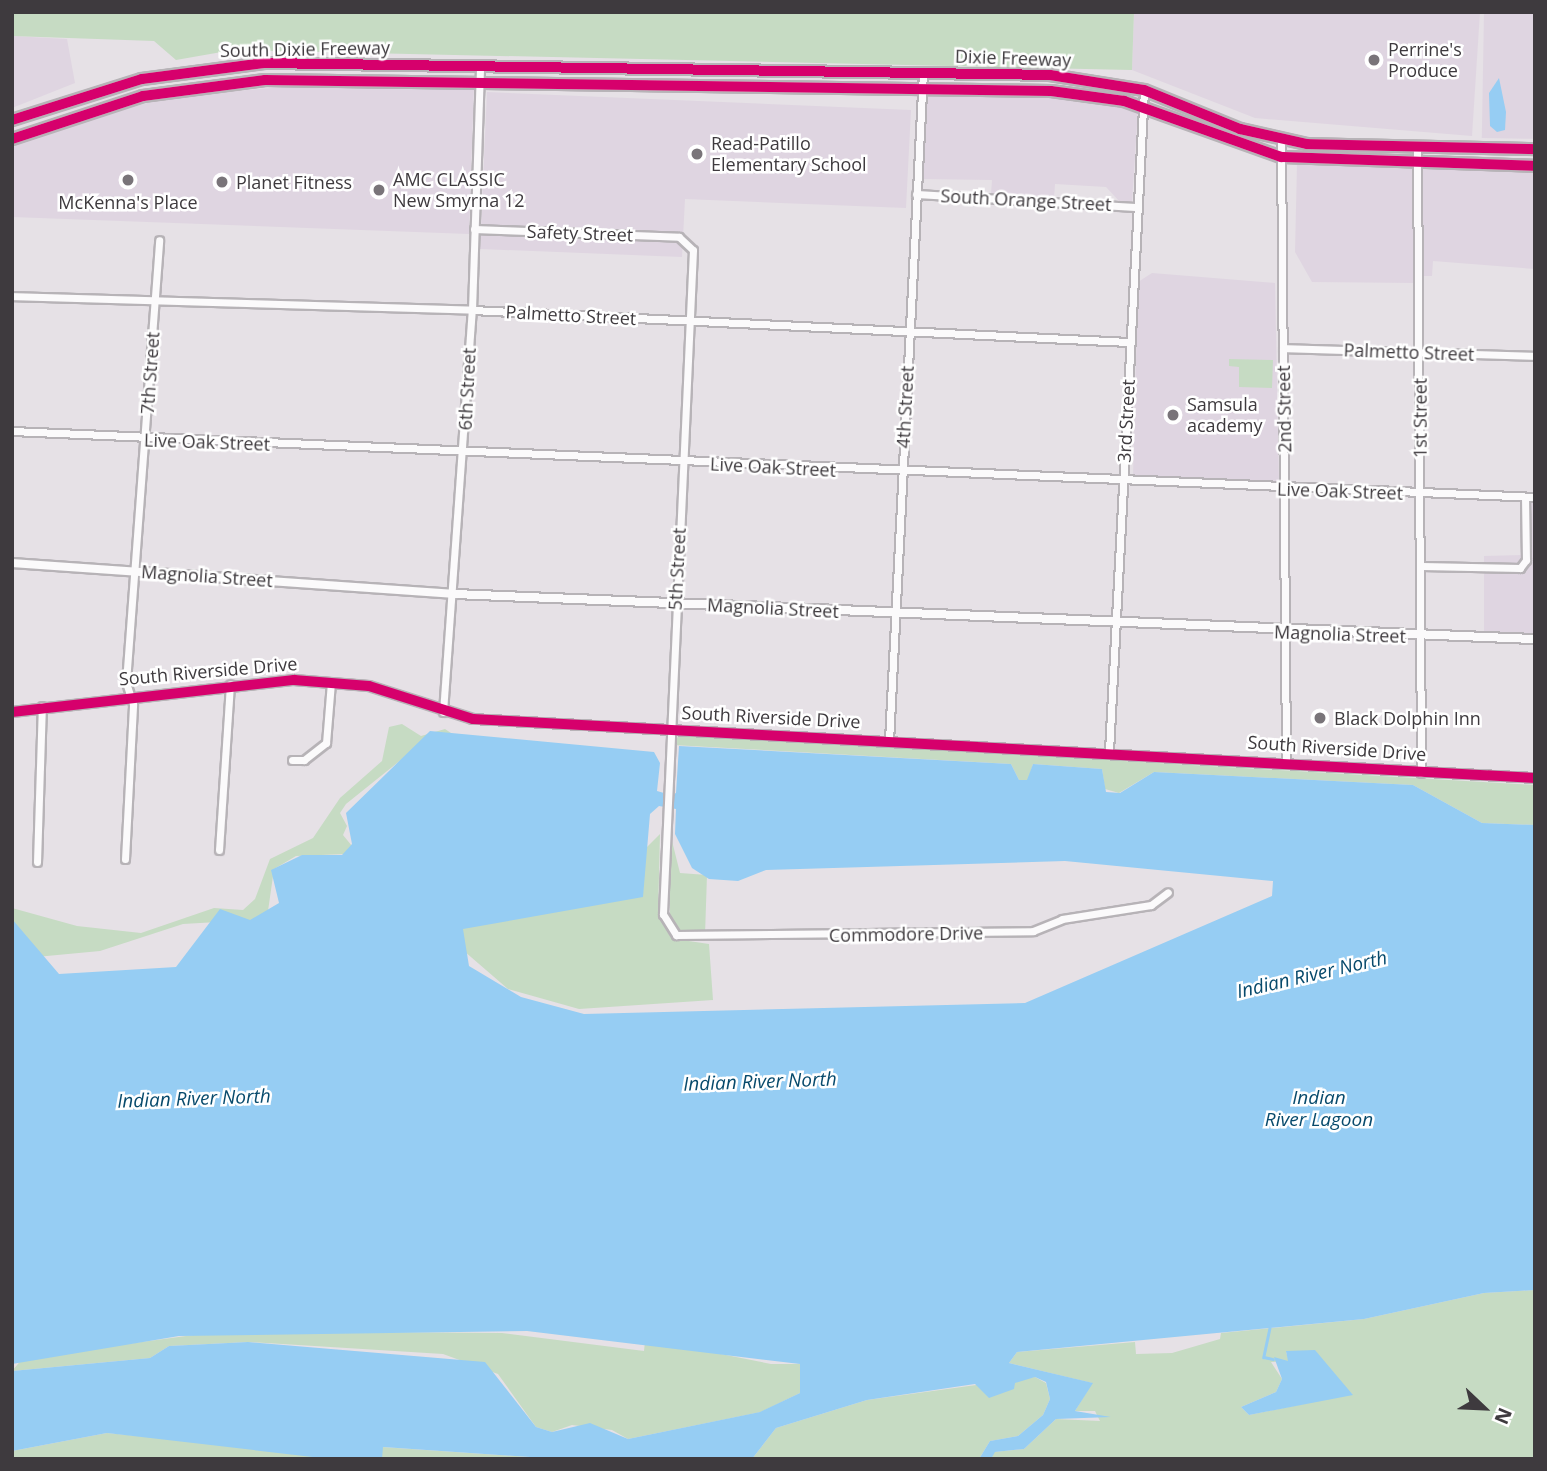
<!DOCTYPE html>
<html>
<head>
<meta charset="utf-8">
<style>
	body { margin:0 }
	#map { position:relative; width:1547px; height:1471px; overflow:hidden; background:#e6e1e6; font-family:"Open Sans",sans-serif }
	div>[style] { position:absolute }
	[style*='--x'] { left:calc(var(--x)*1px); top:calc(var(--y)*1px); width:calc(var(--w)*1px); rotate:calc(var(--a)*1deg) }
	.built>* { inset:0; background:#dfd5e1; transform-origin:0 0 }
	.green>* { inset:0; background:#c6dbc3 }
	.water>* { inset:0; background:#96cdf3 }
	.stream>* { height:2.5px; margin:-1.25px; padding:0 1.25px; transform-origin:1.25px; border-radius:1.25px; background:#96cdf3 }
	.roads { filter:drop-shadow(2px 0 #b7b3b7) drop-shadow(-2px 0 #b7b3b7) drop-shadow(0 2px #b7b3b7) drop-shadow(0 -2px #b7b3b7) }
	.minor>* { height:7px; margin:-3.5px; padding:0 3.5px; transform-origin:3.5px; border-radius:3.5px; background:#fbfafb }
	.tertiary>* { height:8px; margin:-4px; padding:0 4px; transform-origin:4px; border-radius:4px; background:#fbfafb }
	.primary>* { height:10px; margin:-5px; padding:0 5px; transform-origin:5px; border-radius:5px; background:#e2e3dd }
	.cycleway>* { height:10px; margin:-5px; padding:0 5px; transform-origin:5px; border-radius:5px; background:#d6006c }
	.dots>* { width:19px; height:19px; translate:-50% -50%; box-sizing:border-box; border:4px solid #fff; border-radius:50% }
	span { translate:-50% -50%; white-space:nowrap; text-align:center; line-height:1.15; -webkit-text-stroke:5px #fff; paint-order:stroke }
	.street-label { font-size:18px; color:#3e3a3e }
	.poi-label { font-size:18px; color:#3e3a3e }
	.left { translate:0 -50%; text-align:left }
	.water-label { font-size:19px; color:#074a6c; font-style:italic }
	.frame { position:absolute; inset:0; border:14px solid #3e3a3e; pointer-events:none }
	.north { position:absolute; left:1449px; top:1373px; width:70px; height:70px; -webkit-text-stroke:5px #fff; paint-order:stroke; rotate:113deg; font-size:19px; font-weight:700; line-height:28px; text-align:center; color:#3e3a3e }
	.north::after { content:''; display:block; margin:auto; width:24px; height:32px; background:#3e3a3e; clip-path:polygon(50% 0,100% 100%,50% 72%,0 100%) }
</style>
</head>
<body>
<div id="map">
	<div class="built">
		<i style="clip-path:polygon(1134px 12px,1480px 12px,1472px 136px,1255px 118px,1132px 70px)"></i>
		<i style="left:1484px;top:12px;width:51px;height:126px;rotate:1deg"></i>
		<i style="clip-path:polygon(12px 36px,67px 39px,75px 83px,12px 108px)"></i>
		<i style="clip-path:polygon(318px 84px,474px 86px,469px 234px,12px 217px,12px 147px,34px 136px,168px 97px)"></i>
		<i style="clip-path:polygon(487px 92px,911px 110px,906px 208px,685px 199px,682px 257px,480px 249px)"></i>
		<i style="clip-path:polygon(927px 95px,1074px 97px,1138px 110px,1132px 202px,1120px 202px,1106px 187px,1055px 184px,1054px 198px,991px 194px,992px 180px,921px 179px)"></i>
		<i style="clip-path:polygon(1297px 164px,1413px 169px,1414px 283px,1312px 282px,1295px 252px)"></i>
		<i style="clip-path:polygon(1422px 169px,1535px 172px,1535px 269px,1433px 261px,1432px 276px,1424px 276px)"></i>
		<i style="clip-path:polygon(1152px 273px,1275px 283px,1279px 483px,1133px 476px,1138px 282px)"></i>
		<i style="clip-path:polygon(1524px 501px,1535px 501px,1535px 634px,1484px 633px,1484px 556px,1523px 555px)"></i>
	</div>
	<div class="green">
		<i style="clip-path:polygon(12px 12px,1134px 12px,1132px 70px,233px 50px,176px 60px,154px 41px,12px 36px)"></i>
		<i style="clip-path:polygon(1229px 359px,1273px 360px,1272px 388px,1239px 387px,1239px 367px,1229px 366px)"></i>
		<i style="clip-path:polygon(402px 724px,421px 736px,445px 729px,454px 735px,412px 751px,346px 804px,340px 813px,347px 826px,343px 835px,352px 846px,346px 854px,296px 856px,274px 869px,268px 911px,252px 920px,183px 924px,100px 951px,36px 957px,12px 939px,12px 908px,77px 926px,141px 933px,214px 908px,243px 910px,255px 899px,270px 859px,313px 838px,340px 798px,382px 761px,389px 727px)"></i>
		<i style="clip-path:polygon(679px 735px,1535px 785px,1535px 825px,1482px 823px,1413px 785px,1154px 772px,1119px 793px,1105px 789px,1102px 769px,1033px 764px,1028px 780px,1019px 780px,1011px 764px,673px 745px)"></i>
		<i style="clip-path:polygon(670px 833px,680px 873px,707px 875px,705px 935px,679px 932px,670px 922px)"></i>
		<i style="clip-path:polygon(660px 834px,658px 915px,675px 939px,709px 944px,713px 1000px,579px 1009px,508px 989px,464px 951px,460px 928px,643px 851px)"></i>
		<i style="clip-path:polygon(evenodd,1535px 1290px,1535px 1459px,991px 1459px,994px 1452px,1024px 1449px,1056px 1419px,1100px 1421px,1095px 1411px,1075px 1411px,1092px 1383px,1009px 1363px,1017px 1352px,1135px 1342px,1136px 1354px,1172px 1353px,1220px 1339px,1221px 1333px,1364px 1319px,1484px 1293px,1535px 1290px,1286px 1352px,1352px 1394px,1249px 1415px,1241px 1407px,1276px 1392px,1282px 1379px,1271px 1362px,1289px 1361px,1286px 1352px)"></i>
		<i style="clip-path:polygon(223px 1331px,502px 1333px,644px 1351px,645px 1341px,665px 1343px,771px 1364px,800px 1364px,800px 1393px,761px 1412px,628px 1439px,612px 1430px,572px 1425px,552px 1432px,536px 1427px,498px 1374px,443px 1354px,248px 1342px,169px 1346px,150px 1358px,12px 1371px,23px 1358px)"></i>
		<i style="clip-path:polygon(1035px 1377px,1046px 1383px,1050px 1399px,1043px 1415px,1018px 1436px,990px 1441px,979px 1459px,752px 1459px,776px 1428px,867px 1400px)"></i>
		<i style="clip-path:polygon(107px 1433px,326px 1454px,330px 1459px,12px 1459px,12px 1451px)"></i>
		<i style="clip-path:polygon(382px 1447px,559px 1459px,382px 1459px)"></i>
	</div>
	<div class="water">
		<i style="clip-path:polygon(1499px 78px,1506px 112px,1505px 130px,1497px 132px,1490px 126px,1489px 93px)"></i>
		<i style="clip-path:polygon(evenodd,430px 731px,654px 752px,660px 763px,657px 791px,671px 795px,676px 793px,679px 746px,1011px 764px,1019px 780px,1027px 780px,1033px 764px,1102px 769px,1106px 792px,1120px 793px,1154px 772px,1413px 785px,1482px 823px,1535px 825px,1535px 1290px,1484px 1293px,1364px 1319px,1017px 1352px,1009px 1363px,1093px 1383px,1075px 1411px,1111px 1417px,1056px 1419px,1024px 1449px,995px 1452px,991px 1459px,979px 1459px,990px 1441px,1018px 1436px,1043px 1415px,1050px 1399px,1046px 1382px,1035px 1377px,1015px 1383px,1014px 1389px,989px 1398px,975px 1384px,867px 1400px,776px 1428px,752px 1459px,559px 1459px,383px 1447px,382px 1459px,330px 1459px,107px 1433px,12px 1451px,12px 1371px,150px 1358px,169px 1346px,248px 1342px,485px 1362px,536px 1427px,552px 1432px,590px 1423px,628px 1439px,760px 1412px,800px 1393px,800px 1364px,527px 1331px,179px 1336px,12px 1364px,12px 919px,59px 974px,176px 967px,220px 909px,250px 920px,279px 903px,271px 870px,302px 855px,342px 855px,352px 844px,346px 813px,430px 731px,659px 806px,676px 809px,675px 834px,692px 868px,709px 879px,738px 881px,766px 870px,1065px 861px,1273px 881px,1272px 896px,1025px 1003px,584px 1014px,521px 997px,469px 966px,463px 929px,643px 897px,650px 814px,659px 806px)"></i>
		<i style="clip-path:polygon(1315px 1350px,1353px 1395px,1249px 1415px,1241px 1407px,1276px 1392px,1282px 1379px,1274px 1357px,1288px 1361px,1286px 1351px)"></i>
	</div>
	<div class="stream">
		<i style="--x:1270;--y:1328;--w:30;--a:102"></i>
		<i style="--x:1264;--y:1357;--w:9;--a:13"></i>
	</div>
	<div class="roads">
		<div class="minor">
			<i style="--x:1281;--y:140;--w:621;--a:89.54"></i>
			<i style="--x:1417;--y:147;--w:626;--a:89.63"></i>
			<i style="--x:916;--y:194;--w:220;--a:3.4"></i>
			<i style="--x:474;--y:229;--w:205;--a:2.2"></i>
			<i style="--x:679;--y:237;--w:19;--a:43"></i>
			<i style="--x:693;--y:250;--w:665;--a:92.59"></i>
			<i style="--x:663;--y:914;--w:25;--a:58"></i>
			<i style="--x:676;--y:935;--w:357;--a:-0.6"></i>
			<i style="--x:1033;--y:931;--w:31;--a:-22"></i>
			<i style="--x:1062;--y:919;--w:90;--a:-8.9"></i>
			<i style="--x:1151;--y:905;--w:21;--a:-37"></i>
			<i style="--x:12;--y:296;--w:460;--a:1.7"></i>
			<i style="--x:472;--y:310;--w:658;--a:2.79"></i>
			<i style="--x:1283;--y:348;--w:252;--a:1.8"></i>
			<i style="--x:12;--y:431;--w:1524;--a:2.48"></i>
			<i style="--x:1422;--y:566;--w:98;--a:1.2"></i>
			<i style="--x:1520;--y:568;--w:10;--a:-53"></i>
			<i style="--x:1526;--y:560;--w:63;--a:-90.9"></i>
			<i style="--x:443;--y:712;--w:403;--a:-85.9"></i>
			<i style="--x:472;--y:310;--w:244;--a:-88.1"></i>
			<i style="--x:889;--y:741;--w:669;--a:-87.09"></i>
			<i style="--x:1109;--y:751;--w:662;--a:-86.97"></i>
			<i style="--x:292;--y:760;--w:12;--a:0"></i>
			<i style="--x:304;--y:760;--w:28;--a:-38"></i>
			<i style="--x:326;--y:743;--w:61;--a:-85.3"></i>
			<i style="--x:219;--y:850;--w:166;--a:-86.2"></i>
			<i style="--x:125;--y:859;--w:155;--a:-87"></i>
			<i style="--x:133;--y:704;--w:23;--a:-108"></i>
			<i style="--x:126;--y:682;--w:443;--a:-85.7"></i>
			<i style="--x:37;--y:862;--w:156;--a:-88.2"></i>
		</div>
		<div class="tertiary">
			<i style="--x:12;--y:563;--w:444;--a:4"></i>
			<i style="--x:455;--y:594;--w:1081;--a:2.39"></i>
			<i style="--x:12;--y:712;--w:284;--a:-6.5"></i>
			<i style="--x:294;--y:680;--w:75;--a:4.6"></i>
			<i style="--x:369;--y:686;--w:109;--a:17.6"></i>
			<i style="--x:473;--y:719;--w:1064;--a:3.18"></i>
		</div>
		<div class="primary">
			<i style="--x:12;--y:120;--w:136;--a:-17.5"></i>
			<i style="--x:142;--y:79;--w:123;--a:-7.5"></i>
			<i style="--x:264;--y:63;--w:786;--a:0.87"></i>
			<i style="--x:1050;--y:75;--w:95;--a:9.1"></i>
			<i style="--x:1144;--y:90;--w:104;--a:22.1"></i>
			<i style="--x:1240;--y:129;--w:69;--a:12.6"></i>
			<i style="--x:1307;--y:144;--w:228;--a:1.3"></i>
			<i style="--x:12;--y:139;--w:138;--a:-18.2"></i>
			<i style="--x:143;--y:96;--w:123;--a:-7.5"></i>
			<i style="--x:265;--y:80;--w:786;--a:0.8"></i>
			<i style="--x:1051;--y:91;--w:74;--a:7.8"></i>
			<i style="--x:1124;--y:101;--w:167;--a:19.6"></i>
			<i style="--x:1281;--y:157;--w:254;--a:2"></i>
		</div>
	</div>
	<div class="cycleway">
		<i style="--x:12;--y:120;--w:136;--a:-17.5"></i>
		<i style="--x:142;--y:79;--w:123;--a:-7.5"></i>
		<i style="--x:264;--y:63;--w:786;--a:0.87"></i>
		<i style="--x:1050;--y:75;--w:95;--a:9.1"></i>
		<i style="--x:1144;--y:90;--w:104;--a:22.1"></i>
		<i style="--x:1240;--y:129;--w:69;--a:12.6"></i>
		<i style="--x:1307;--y:144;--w:228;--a:1.3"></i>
		<i style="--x:12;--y:139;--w:138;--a:-18.2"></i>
		<i style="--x:143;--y:96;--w:123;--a:-7.5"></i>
		<i style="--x:265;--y:80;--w:786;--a:0.8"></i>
		<i style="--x:1051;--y:91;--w:74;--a:7.8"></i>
		<i style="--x:1124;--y:101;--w:167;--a:19.6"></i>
		<i style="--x:1281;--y:157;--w:254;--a:2"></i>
		<i style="--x:12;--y:712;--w:284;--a:-6.5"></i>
		<i style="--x:294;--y:680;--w:75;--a:4.6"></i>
		<i style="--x:369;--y:686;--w:109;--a:17.6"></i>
		<i style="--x:473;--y:719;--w:1064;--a:3.18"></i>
	</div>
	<div class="dots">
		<i style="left:1374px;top:60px;background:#797479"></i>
		<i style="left:697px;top:154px;background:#797479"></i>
		<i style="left:128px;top:180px;background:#797479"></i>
		<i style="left:222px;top:182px;background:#797479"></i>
		<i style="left:379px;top:190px;background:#797479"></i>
		<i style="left:1173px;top:415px;background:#797479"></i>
		<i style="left:1320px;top:718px;background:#797479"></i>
	</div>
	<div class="street-label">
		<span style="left:305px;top:49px;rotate:-1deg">South Dixie Freeway</span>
		<span style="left:1013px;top:58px;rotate:2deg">Dixie Freeway</span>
		<span style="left:1026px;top:200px;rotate:3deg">South Orange Street</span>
		<span style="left:580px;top:233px;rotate:2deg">Safety Street</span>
		<span style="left:571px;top:315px;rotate:3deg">Palmetto Street</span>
		<span style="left:1409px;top:352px;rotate:2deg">Palmetto Street</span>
		<span style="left:150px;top:373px;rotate:-86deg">7th Street</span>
		<span style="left:467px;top:389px;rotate:-87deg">6th Street</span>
		<span style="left:905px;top:407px;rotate:-87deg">4th Street</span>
		<span style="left:1284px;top:409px;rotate:-91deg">2nd Street</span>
		<span style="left:1420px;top:418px;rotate:-90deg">1st Street</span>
		<span style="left:1126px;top:421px;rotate:-87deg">3rd Street</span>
		<span style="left:207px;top:442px;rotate:2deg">Live Oak Street</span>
		<span style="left:773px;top:467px;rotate:3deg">Live Oak Street</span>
		<span style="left:1340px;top:491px;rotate:2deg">Live Oak Street</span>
		<span style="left:677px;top:569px;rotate:-87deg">5th Street</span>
		<span style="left:207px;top:576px;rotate:4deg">Magnolia Street</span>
		<span style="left:773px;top:608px;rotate:3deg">Magnolia Street</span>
		<span style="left:1340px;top:634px;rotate:2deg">Magnolia Street</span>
		<span style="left:208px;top:671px;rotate:-5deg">South Riverside Drive</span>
		<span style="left:771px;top:717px;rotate:3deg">South Riverside Drive</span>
		<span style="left:1337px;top:748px;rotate:4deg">South Riverside Drive</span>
		<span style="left:906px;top:934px;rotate:-1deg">Commodore Drive</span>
	</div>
	<div class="poi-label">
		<span class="left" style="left:1388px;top:60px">Perrine's<br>Produce</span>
		<span class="left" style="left:711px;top:154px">Read-Patillo<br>Elementary School</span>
		<span class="left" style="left:393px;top:190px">AMC CLASSIC<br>New Smyrna 12</span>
		<span class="left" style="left:236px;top:182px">Planet Fitness</span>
		<span style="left:128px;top:202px">McKenna's Place</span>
		<span class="left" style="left:1187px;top:415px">Samsula<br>academy</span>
		<span class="left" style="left:1334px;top:718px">Black Dolphin Inn</span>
	</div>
	<div class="water-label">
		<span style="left:1312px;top:975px;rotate:-13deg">Indian River North</span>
		<span style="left:760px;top:1082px;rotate:-2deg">Indian River North</span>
		<span style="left:1319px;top:1109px">Indian<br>River Lagoon</span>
		<span style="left:194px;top:1099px;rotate:-2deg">Indian River North</span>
	</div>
	<div class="frame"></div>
	<div class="north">N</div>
</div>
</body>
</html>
